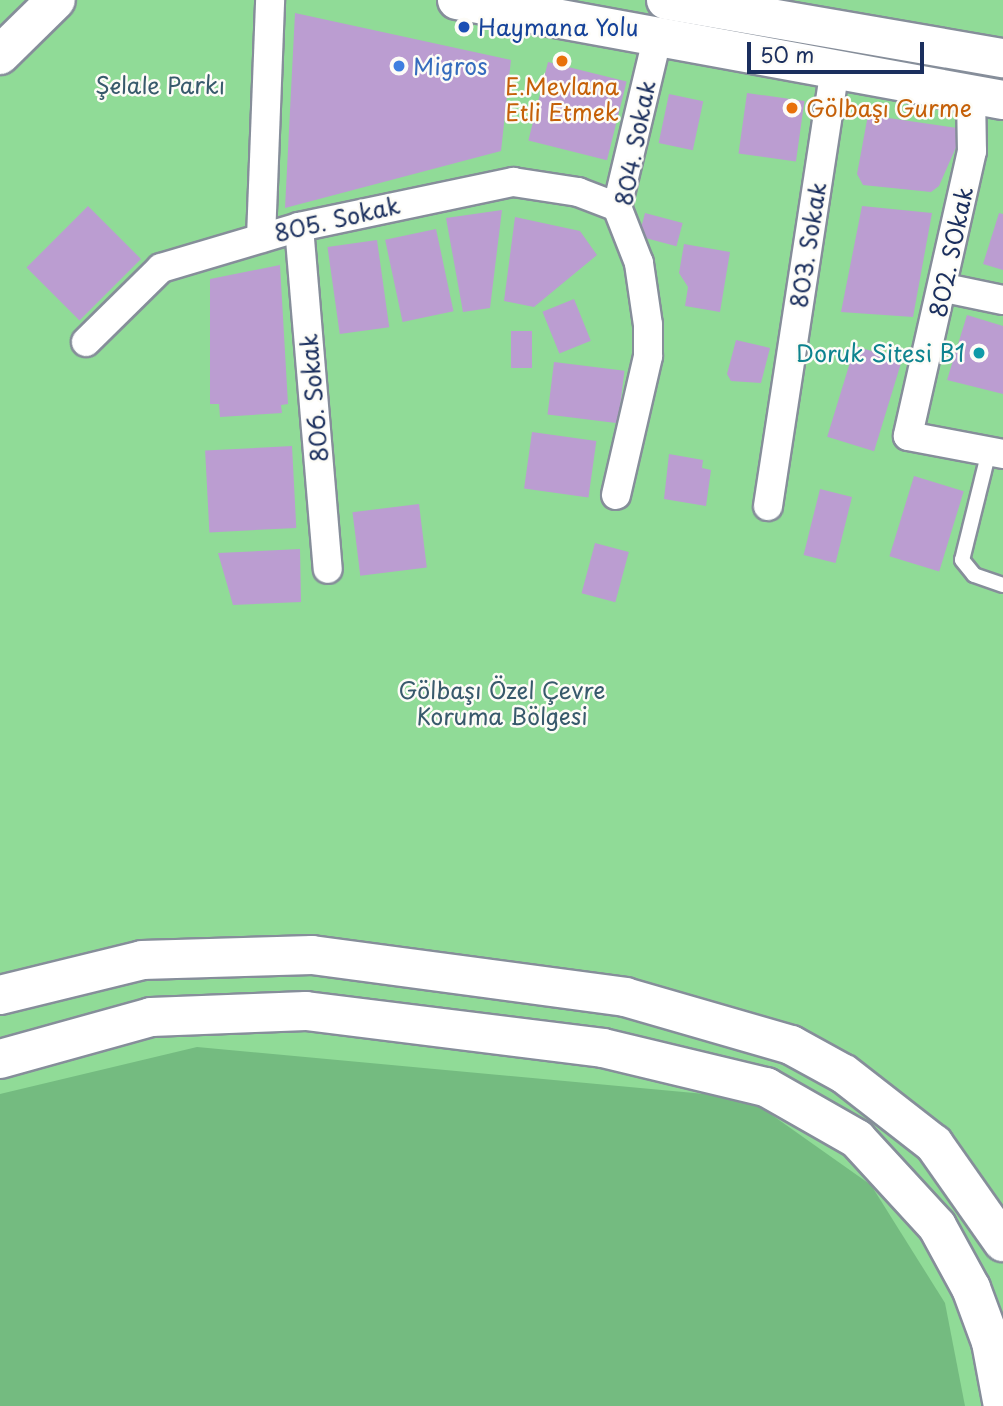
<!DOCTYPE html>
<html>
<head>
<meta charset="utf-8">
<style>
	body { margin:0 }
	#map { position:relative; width:1003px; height:1406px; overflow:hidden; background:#f2edd7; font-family:"Playpen Sans",sans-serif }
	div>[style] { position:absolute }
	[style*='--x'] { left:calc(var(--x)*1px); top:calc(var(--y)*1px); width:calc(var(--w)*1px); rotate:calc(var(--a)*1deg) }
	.green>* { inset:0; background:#90db97; transform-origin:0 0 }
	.forest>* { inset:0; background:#74bb80 }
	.building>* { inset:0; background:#bb9dd1; transform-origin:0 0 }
	.roads { filter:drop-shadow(2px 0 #868e9a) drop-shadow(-2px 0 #868e9a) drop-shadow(0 2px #868e9a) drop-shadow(0 -2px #868e9a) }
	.lane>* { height:14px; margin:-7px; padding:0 7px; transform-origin:7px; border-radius:7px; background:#fff }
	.street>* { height:28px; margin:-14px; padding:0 14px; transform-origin:14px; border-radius:14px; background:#fff }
	.highway>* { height:38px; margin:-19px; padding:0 19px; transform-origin:19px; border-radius:19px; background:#fff }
	.dots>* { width:19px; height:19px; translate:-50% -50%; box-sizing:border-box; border:4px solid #fdfcf7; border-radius:50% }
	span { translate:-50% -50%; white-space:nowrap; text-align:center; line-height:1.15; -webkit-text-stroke:5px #fdfcf7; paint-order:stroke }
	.transit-label { font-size:23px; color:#164399 }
	.left { translate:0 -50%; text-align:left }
	.shop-label { font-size:23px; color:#366cbe }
	.park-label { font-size:23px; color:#385a6c }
	.food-label { font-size:23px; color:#c56008 }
	.street-label { font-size:23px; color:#1b2f5e }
	.culture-label { font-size:23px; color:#0d838f }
	.right { translate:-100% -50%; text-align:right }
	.scale { position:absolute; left:747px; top:42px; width:177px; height:32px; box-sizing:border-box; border:4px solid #1b2f5e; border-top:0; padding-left:9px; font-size:21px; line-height:24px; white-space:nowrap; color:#1b2f5e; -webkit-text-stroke:5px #fdfcf7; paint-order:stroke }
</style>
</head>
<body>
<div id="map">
	<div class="green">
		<i style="left:0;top:0;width:1003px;height:1406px"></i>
	</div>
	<div class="forest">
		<i style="clip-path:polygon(197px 1047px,748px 1098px,871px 1185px,945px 1303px,965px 1406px,0 1406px,0 1094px)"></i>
	</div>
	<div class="building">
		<i style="clip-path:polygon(295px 13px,511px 60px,501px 151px,285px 208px)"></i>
		<i style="left:548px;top:62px;width:81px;height:81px;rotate:14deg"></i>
		<i style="left:747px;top:93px;width:58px;height:61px;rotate:8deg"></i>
		<i style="left:669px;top:94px;width:35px;height:50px;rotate:12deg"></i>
		<i style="clip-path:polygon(868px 115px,964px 129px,939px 186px,931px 192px,863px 185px,857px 174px)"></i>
		<i style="left:88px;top:206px;width:75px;height:87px;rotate:45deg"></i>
		<i style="clip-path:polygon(862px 206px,932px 213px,913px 317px,841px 312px)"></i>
		<i style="clip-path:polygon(502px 210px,490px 308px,463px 312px,446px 218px)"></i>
		<i style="left:645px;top:213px;width:39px;height:24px;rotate:15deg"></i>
		<i style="clip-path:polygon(999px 213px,1003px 214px,1003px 270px,983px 264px)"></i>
		<i style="clip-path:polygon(515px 217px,580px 231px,597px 255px,534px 307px,504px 301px)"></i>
		<i style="left:436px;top:229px;width:84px;height:52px;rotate:78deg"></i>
		<i style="left:377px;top:240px;width:88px;height:50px;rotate:82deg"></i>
		<i style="clip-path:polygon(684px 244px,730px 252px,720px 312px,685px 306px,688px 287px,679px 273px)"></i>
		<i style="clip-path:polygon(280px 265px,288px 404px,281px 405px,282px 413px,220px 417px,219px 404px,210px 404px,210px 279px)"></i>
		<i style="left:574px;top:299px;width:45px;height:34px;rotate:68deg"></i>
		<i style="clip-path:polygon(967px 315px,1003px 326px,1003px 394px,947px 380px)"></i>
		<i style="left:511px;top:331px;width:21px;height:37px"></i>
		<i style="clip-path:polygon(736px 340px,770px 348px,761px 383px,731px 381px,727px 374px)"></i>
		<i style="left:855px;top:346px;width:49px;height:95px;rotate:17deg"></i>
		<i style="left:554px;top:362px;width:71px;height:53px;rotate:7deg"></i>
		<i style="left:532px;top:432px;width:65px;height:57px;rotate:8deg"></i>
		<i style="left:292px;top:446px;width:82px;height:87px;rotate:87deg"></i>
		<i style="clip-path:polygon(669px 454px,703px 460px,702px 468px,711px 470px,706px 506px,664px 499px)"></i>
		<i style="left:914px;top:476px;width:52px;height:84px;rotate:17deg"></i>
		<i style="left:820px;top:489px;width:33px;height:68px;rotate:14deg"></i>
		<i style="left:419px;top:504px;width:64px;height:67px;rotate:83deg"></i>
		<i style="left:595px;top:543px;width:35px;height:52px;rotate:15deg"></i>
		<i style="clip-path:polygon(300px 549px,301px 602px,233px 605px,218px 553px)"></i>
	</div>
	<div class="roads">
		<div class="lane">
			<i style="--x:989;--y:451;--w:112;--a:103.9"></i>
			<i style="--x:962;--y:560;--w:19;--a:51"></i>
			<i style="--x:974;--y:575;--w:31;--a:19"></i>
		</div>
		<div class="street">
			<i style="--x:971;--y:95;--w:56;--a:89"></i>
			<i style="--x:972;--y:151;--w:292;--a:102.7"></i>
			<i style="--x:908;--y:436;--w:97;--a:10.7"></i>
			<i style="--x:299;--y:227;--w:343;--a:85.2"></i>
			<i style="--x:261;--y:238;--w:238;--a:-87.8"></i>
			<i style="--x:945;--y:288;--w:59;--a:11.7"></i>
			<i style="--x:86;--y:342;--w:105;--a:-44.6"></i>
			<i style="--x:161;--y:268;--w:144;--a:-16.5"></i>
			<i style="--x:299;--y:227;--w:219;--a:-11.9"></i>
			<i style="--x:513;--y:182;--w:66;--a:8.7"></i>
			<i style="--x:578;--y:192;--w:42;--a:21"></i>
			<i style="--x:616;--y:495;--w:143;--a:-77"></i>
			<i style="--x:648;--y:356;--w:31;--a:-90"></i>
			<i style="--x:648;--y:325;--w:63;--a:-98.3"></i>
			<i style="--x:639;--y:263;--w:60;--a:-111.4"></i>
			<i style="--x:617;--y:207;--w:177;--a:-76.6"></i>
			<i style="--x:768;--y:506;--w:443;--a:-81.3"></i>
		</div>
		<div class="highway">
			<i style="--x:457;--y:0;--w:555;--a:10.38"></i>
			<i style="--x:666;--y:0;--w:342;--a:9.8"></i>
			<i style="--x:0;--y:55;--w:78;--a:-44.5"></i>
			<i style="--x:0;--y:995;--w:146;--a:-13.8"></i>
			<i style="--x:142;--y:960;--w:170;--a:-1.7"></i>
			<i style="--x:312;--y:955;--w:316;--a:7.6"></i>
			<i style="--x:625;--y:997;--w:173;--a:16.1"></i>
			<i style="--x:791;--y:1045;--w:60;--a:28.7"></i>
			<i style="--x:844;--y:1074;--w:114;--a:37.9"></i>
			<i style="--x:934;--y:1144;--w:120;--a:54.9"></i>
			<i style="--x:0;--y:1059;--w:157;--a:-15.5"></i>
			<i style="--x:151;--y:1017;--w:155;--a:-2.2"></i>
			<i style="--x:306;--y:1011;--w:299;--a:7.1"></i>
			<i style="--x:603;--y:1048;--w:168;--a:13.5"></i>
			<i style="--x:766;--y:1087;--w:105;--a:29.7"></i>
			<i style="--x:857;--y:1139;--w:118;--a:47.4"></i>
			<i style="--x:937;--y:1226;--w:71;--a:61.3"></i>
			<i style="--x:971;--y:1288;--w:58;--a:69.7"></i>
			<i style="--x:991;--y:1342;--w:65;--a:79.4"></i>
		</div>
	</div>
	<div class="dots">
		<i style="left:464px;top:27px;background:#1a4fb4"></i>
		<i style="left:562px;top:61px;background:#e8710a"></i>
		<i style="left:399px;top:66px;background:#3f7fe0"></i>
		<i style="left:792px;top:108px;background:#e8710a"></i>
		<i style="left:979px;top:353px;background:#0f9aa8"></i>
	</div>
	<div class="transit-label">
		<span class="left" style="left:478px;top:27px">Haymana Yolu</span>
	</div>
	<div class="shop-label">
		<span class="left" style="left:413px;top:66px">Migros</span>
	</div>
	<div class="park-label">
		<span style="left:160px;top:85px">Şelale Parkı</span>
		<span style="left:502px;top:703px">Gölbaşı Özel Çevre<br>Koruma Bölgesi</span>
	</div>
	<div class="food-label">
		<span style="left:562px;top:99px">E.Mevlana<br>Etli Etmek</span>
		<span class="left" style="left:806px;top:108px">Gölbaşı Gurme</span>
	</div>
	<div class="street-label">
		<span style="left:635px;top:143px;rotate:-79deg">804. Sokak</span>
		<span style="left:337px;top:219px;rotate:-13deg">805. Sokak</span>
		<span style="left:808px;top:245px;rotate:-81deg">803. Sokak</span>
		<span style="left:951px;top:252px;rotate:-78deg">802. SOkak</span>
		<span style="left:314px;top:398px;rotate:-95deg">806. Sokak</span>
	</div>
	<div class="culture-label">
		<span class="right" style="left:965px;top:353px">Doruk Sitesi B1</span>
	</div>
	<div class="scale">50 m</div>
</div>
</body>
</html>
